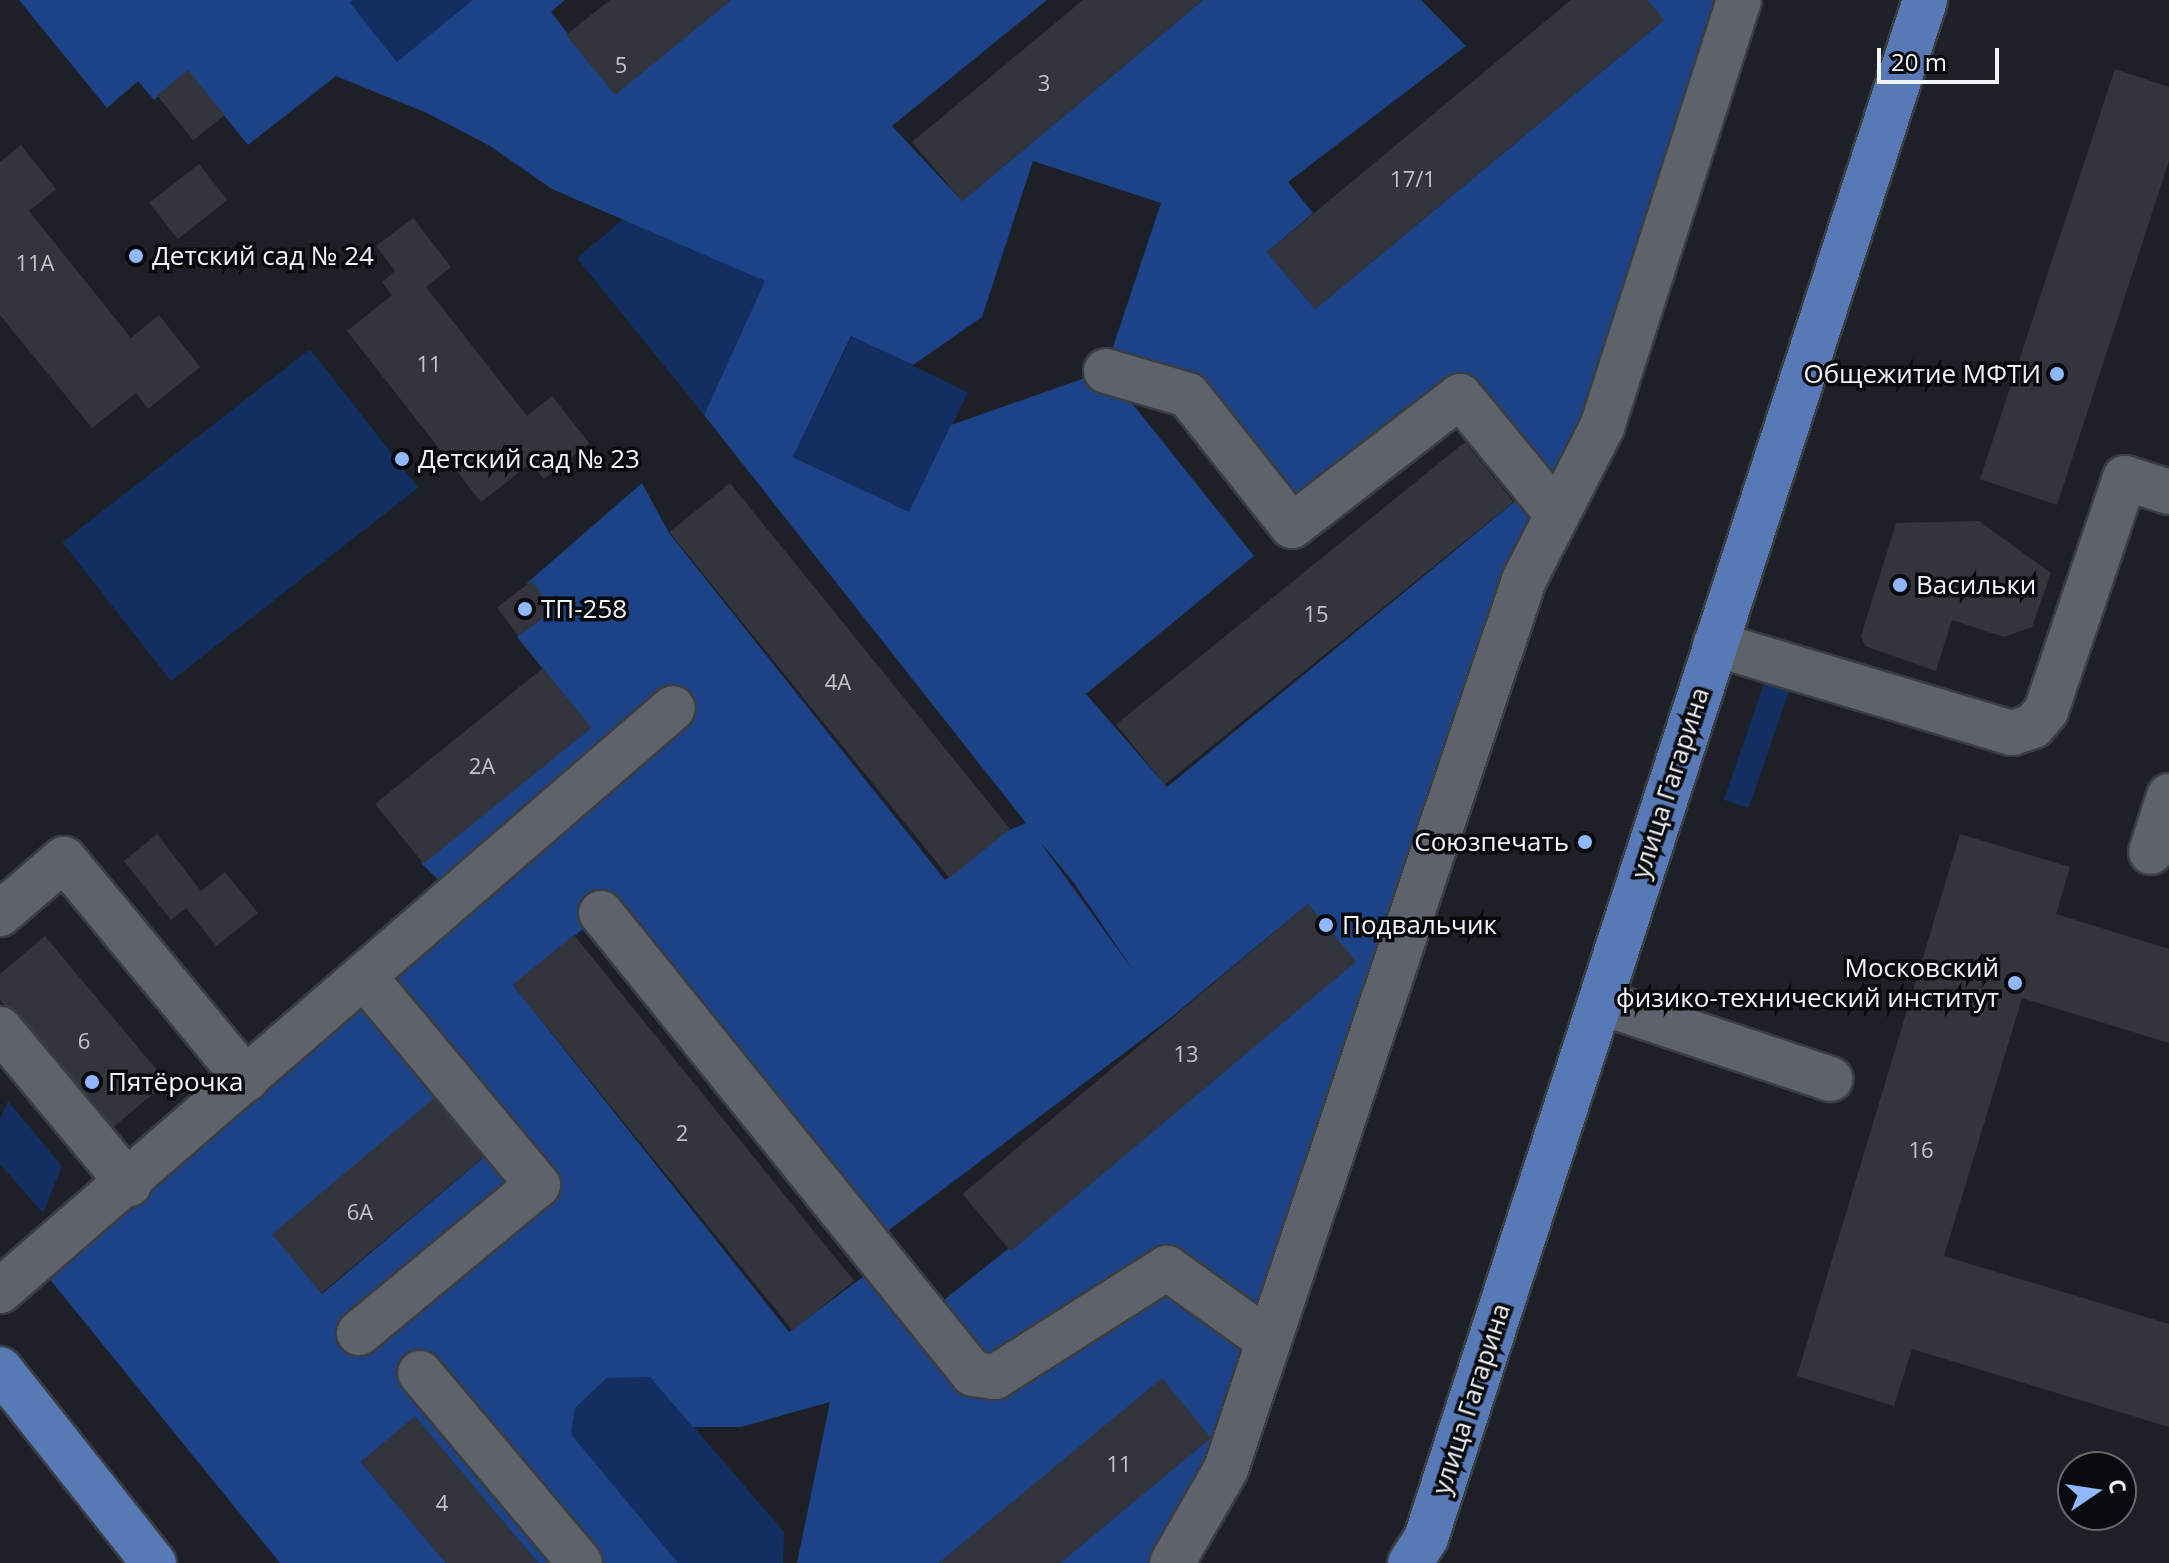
<!DOCTYPE html>
<html>
<head>
<meta charset="utf-8">
<style>
	body { margin:0 }
	#map { position:relative; width:2169px; height:1563px; overflow:hidden; background:#1d2026; font-family:"Open Sans",sans-serif }
	div>[style] { position:absolute }
	[style*='--x'] { left:calc(var(--x)*1px); top:calc(var(--y)*1px); width:calc(var(--w)*1px); rotate:calc(var(--a)*1deg) }
	.green>* { inset:0; background:#132f61; transform-origin:0 0 }
	.forest>* { inset:0; background:#1c4388 }
	.building>* { inset:0; background:#32363c; transform-origin:0 0 }
	.roads { filter:drop-shadow(2px 0 #3a3d42) drop-shadow(-2px 0 #3a3d42) drop-shadow(0 2px #3a3d42) drop-shadow(0 -2px #3a3d42) }
	.minor>* { height:44px; margin:-22px; padding:0 22px; transform-origin:22px; border-radius:22px; background:#5e626a }
	.major>* { height:44px; margin:-22px; padding:0 22px; transform-origin:22px; border-radius:22px; background:#5779b5 }
	.dots>* { width:22px; height:22px; translate:-50% -50%; box-sizing:border-box; border:4px solid #080a0d; border-radius:50% }
	span { translate:-50% -50%; white-space:nowrap; text-align:center; line-height:1.15; -webkit-text-stroke:7px #080a0d; paint-order:stroke }
	.number-label { font-size:22px; color:#c1c4c9 }
	.number-label span { -webkit-text-stroke-width:0 }
	.poi-label { font-size:26px; color:#f1f4f8 }
	.left { translate:0 -50%; text-align:left }
	.right { translate:-100% -50%; text-align:right }
	.street-label { font-size:26px; color:#f1f4f8 }
	.north { position:absolute; left:2057px; top:1451px; width:80px; height:80px; box-sizing:border-box; background:#080a0d; border:2px solid #65686b; border-radius:50%; rotate:77deg; font-size:22px; font-weight:700; line-height:32px; text-align:center; color:#f1f4f8 }
	.north::after { content:''; display:block; margin:auto; width:28px; height:36px; background:#90b8fd; clip-path:polygon(50% 0,100% 100%,50% 72%,0 100%) }
	.scale { position:absolute; left:1877px; top:48px; width:122px; height:36px; box-sizing:border-box; border:4px solid #f1f4f8; border-top:0; padding-left:10px; font-size:24px; line-height:28px; white-space:nowrap; color:#f1f4f8; -webkit-text-stroke:6px #080a0d; paint-order:stroke }
</style>
</head>
<body>
<div id="map">
	<div class="green">
		<i style="clip-path:polygon(353px 0,473px 0,474px 1px,397px 62px,350px 3px)"></i>
		<i style="clip-path:polygon(626px 217px,765px 281px,704px 415px,577px 258px)"></i>
		<i style="left:852px;top:336px;width:129px;height:134px;rotate:26deg"></i>
		<i style="left:310px;top:349px;width:176px;height:314px;rotate:52deg"></i>
		<i style="left:1789px;top:691px;width:124px;height:26px;rotate:109deg"></i>
		<i style="clip-path:polygon(8px 1101px,62px 1166px,43px 1213px,0 1164px,0 1119px)"></i>
		<i style="clip-path:polygon(651px 1377px,784px 1532px,783px 1563px,678px 1563px,571px 1434px,574px 1408px,608px 1378px)"></i>
	</div>
	<div class="forest">
		<i style="clip-path:polygon(evenodd,19px 0,353px 0,350px 3px,397px 62px,473px 0,565px 0,551px 12px,615px 94px,731px 0,1047px 0,892px 126px,962px 201px,1203px 0,1421px 0,1466px 46px,1288px 182px,1313px 213px,1267px 252px,1315px 309px,1663px 21px,1647px 0,1739px 0,1602px 427px,1557px 514px,1226px 1469px,1172px 1563px,1060px 1563px,1210px 1438px,1162px 1379px,939px 1563px,797px 1563px,830px 1402px,741px 1427px,693px 1427px,650px 1377px,607px 1378px,575px 1408px,571px 1434px,678px 1563px,538px 1563px,415px 1417px,361px 1462px,446px 1563px,280px 1563px,35px 1261px,456px 897px,421px 863px,591px 728px,517px 637px,553px 610px,527px 583px,642px 483px,669px 533px,945px 880px,1007px 831px,1026px 823px,704px 415px,765px 281px,552px 189px,490px 146px,427px 113px,336px 76px,248px 145px,188px 71px,154px 100px,138px 81px,107px 108px,19px 0,1033px 161px,1161px 203px,1105px 371px,951px 425px,909px 512px,793px 457px,851px 336px,913px 365px,982px 317px,1033px 161px,19px 0,1107px 372px,1188px 395px,1292px 526px,1460px 397px,1556px 513px,1514px 502px,1167px 787px,1086px 694px,1254px 556px,1107px 372px,19px 0,1042px 844px,1074px 883px,1135px 973px,1042px 845px,1042px 844px,19px 0,1308px 904px,1355px 962px,1008px 1249px,926px 1314px,883px 1262px,789px 1332px,513px 985px,602px 914px,869px 1245px,1168px 1020px,1308px 904px,19px 0,455px 1086px,505px 1146px,489px 1153px,322px 1294px,274px 1235px,455px 1086px)"></i>
	</div>
	<div class="building">
		<i style="clip-path:polygon(610px 0,731px 0,615px 95px,566px 35px)"></i>
		<i style="clip-path:polygon(1083px 0,1203px 0,962px 201px,912px 142px)"></i>
		<i style="clip-path:polygon(1571px 0,1648px 0,1664px 20px,1315px 309px,1267px 252px)"></i>
		<i style="clip-path:polygon(2115px 69px,2169px 87px,2169px 161px,2057px 505px,1980px 479px)"></i>
		<i style="left:188px;top:70px;width:58px;height:40px;rotate:51deg"></i>
		<i style="clip-path:polygon(21px 145px,56px 189px,29px 211px,131px 338px,159px 315px,200px 367px,148px 409px,136px 393px,92px 428px,0 315px,0 162px)"></i>
		<i style="left:199px;top:164px;width:46px;height:63px;rotate:52deg"></i>
		<i style="clip-path:polygon(413px 218px,451px 267px,426px 287px,527px 416px,552px 396px,589px 443px,544px 479px,531px 463px,481px 502px,347px 331px,392px 295px,382px 282px,395px 271px,376px 246px)"></i>
		<i style="left:1465px;top:442px;width:77px;height:449px;rotate:51deg"></i>
		<i style="left:730px;top:483px;width:445px;height:78px;rotate:51deg"></i>
		<i style="clip-path:polygon(1979px 521px,2051px 573px,2032px 627px,2004px 637px,1952px 620px,1936px 671px,1865px 646px,1861px 636px,1896px 523px)"></i>
		<i style="left:532px;top:581px;width:36px;height:44px;rotate:53deg"></i>
		<i style="left:543px;top:668px;width:77px;height:216px;rotate:51deg"></i>
		<i style="clip-path:polygon(157px 834px,201px 891px,225px 872px,258px 913px,216px 946px,186px 908px,171px 920px,124px 861px)"></i>
		<i style="clip-path:polygon(1960px 834px,2070px 867px,2056px 914px,2169px 949px,2169px 1043px,2022px 998px,1944px 1256px,2169px 1324px,2169px 1427px,1912px 1349px,1894px 1406px,1797px 1376px)"></i>
		<i style="left:1308px;top:904px;width:75px;height:451px;rotate:50deg"></i>
		<i style="left:574px;top:935px;width:445px;height:79px;rotate:51deg"></i>
		<i style="clip-path:polygon(45px 936px,167px 1082px,110px 1130px,0 1000px,0 974px)"></i>
		<i style="left:439px;top:1094px;width:77px;height:218px;rotate:50deg"></i>
		<i style="clip-path:polygon(1162px 1378px,1211px 1438px,1060px 1563px,939px 1563px)"></i>
		<i style="clip-path:polygon(415px 1416px,450px 1458px,538px 1563px,446px 1563px,361px 1462px)"></i>
	</div>
	<div class="roads">
		<div class="minor">
			<i style="--x:1106;--y:371;--w:85;--a:16.3"></i>
			<i style="--x:1188;--y:395;--w:167;--a:51.6"></i>
			<i style="--x:1292;--y:526;--w:212;--a:-37.7"></i>
			<i style="--x:1460;--y:396;--w:153;--a:50.6"></i>
			<i style="--x:1715;--y:644;--w:310;--a:16.7"></i>
			<i style="--x:2012;--y:733;--w:22;--a:-18"></i>
			<i style="--x:2033;--y:726;--w:20;--a:-49"></i>
			<i style="--x:2046;--y:711;--w:246;--a:-71.3"></i>
			<i style="--x:2125;--y:478;--w:46;--a:17.7"></i>
			<i style="--x:2151;--y:852;--w:59;--a:-72.2"></i>
			<i style="--x:601;--y:913;--w:592;--a:51.1"></i>
			<i style="--x:973;--y:1374;--w:22;--a:8"></i>
			<i style="--x:995;--y:1377;--w:204;--a:-32.4"></i>
			<i style="--x:1167;--y:1268;--w:125;--a:35.6"></i>
			<i style="--x:0;--y:914;--w:84;--a:-40.7"></i>
			<i style="--x:64;--y:859;--w:286;--a:50.4"></i>
			<i style="--x:1600;--y:1002;--w:243;--a:18.5"></i>
			<i style="--x:0;--y:1029;--w:202;--a:50.2"></i>
			<i style="--x:0;--y:1291;--w:890;--a:-40.9"></i>
			<i style="--x:359;--y:1333;--w:232;--a:-39.6"></i>
			<i style="--x:538;--y:1185;--w:272;--a:-129.8"></i>
			<i style="--x:420;--y:1373;--w:248;--a:49.9"></i>
			<i style="--x:1172;--y:1563;--w:108;--a:-60.1"></i>
			<i style="--x:1226;--y:1469;--w:938;--a:-71.47"></i>
			<i style="--x:1524;--y:580;--w:172;--a:-63"></i>
			<i style="--x:1602;--y:427;--w:448;--a:-72.2"></i>
		</div>
		<div class="major">
			<i style="--x:0;--y:1369;--w:248;--a:51.6"></i>
			<i style="--x:1410;--y:1563;--w:30;--a:-57"></i>
			<i style="--x:1426;--y:1538;--w:1617;--a:-72.02"></i>
		</div>
	</div>
	<div class="dots">
		<i style="left:136px;top:256px;background:#90b8fd"></i>
		<i style="left:2057px;top:374px;background:#90b8fd"></i>
		<i style="left:402px;top:459px;background:#90b8fd"></i>
		<i style="left:1900px;top:585px;background:#90b8fd"></i>
		<i style="left:525px;top:609px;background:#90b8fd"></i>
		<i style="left:1585px;top:842px;background:#90b8fd"></i>
		<i style="left:1326px;top:925px;background:#90b8fd"></i>
		<i style="left:2015px;top:983px;background:#90b8fd"></i>
		<i style="left:92px;top:1082px;background:#90b8fd"></i>
	</div>
	<div class="number-label">
		<span style="left:621px;top:65px">5</span>
		<span style="left:1044px;top:83px">3</span>
		<span style="left:1413px;top:179px">17/1</span>
		<span style="left:35px;top:263px">11А</span>
		<span style="left:429px;top:364px">11</span>
		<span style="left:1316px;top:614px">15</span>
		<span style="left:838px;top:682px">4А</span>
		<span style="left:482px;top:766px">2А</span>
		<span style="left:84px;top:1041px">6</span>
		<span style="left:1186px;top:1054px">13</span>
		<span style="left:682px;top:1133px">2</span>
		<span style="left:1921px;top:1150px">16</span>
		<span style="left:360px;top:1212px">6А</span>
		<span style="left:1119px;top:1464px">11</span>
		<span style="left:442px;top:1503px">4</span>
	</div>
	<div class="poi-label">
		<span class="left" style="left:152px;top:256px">Детский сад № 24</span>
		<span class="right" style="left:2041px;top:374px">Общежитие МФТИ</span>
		<span class="left" style="left:418px;top:459px">Детский сад № 23</span>
		<span class="left" style="left:1916px;top:585px">Васильки</span>
		<span class="left" style="left:541px;top:609px">ТП-258</span>
		<span class="right" style="left:1569px;top:842px">Союзпечать</span>
		<span class="left" style="left:1342px;top:925px">Подвальчик</span>
		<span class="right" style="left:1999px;top:983px">Московский<br>физико-технический институт</span>
		<span class="left" style="left:108px;top:1082px">Пятёрочка</span>
	</div>
	<div class="street-label">
		<span style="left:1670px;top:783px;rotate:-72deg">улица Гагарина</span>
		<span style="left:1471px;top:1399px;rotate:-72deg">улица Гагарина</span>
	</div>
	<div class="north">С</div>
	<div class="scale">20 m</div>
</div>
</body>
</html>
